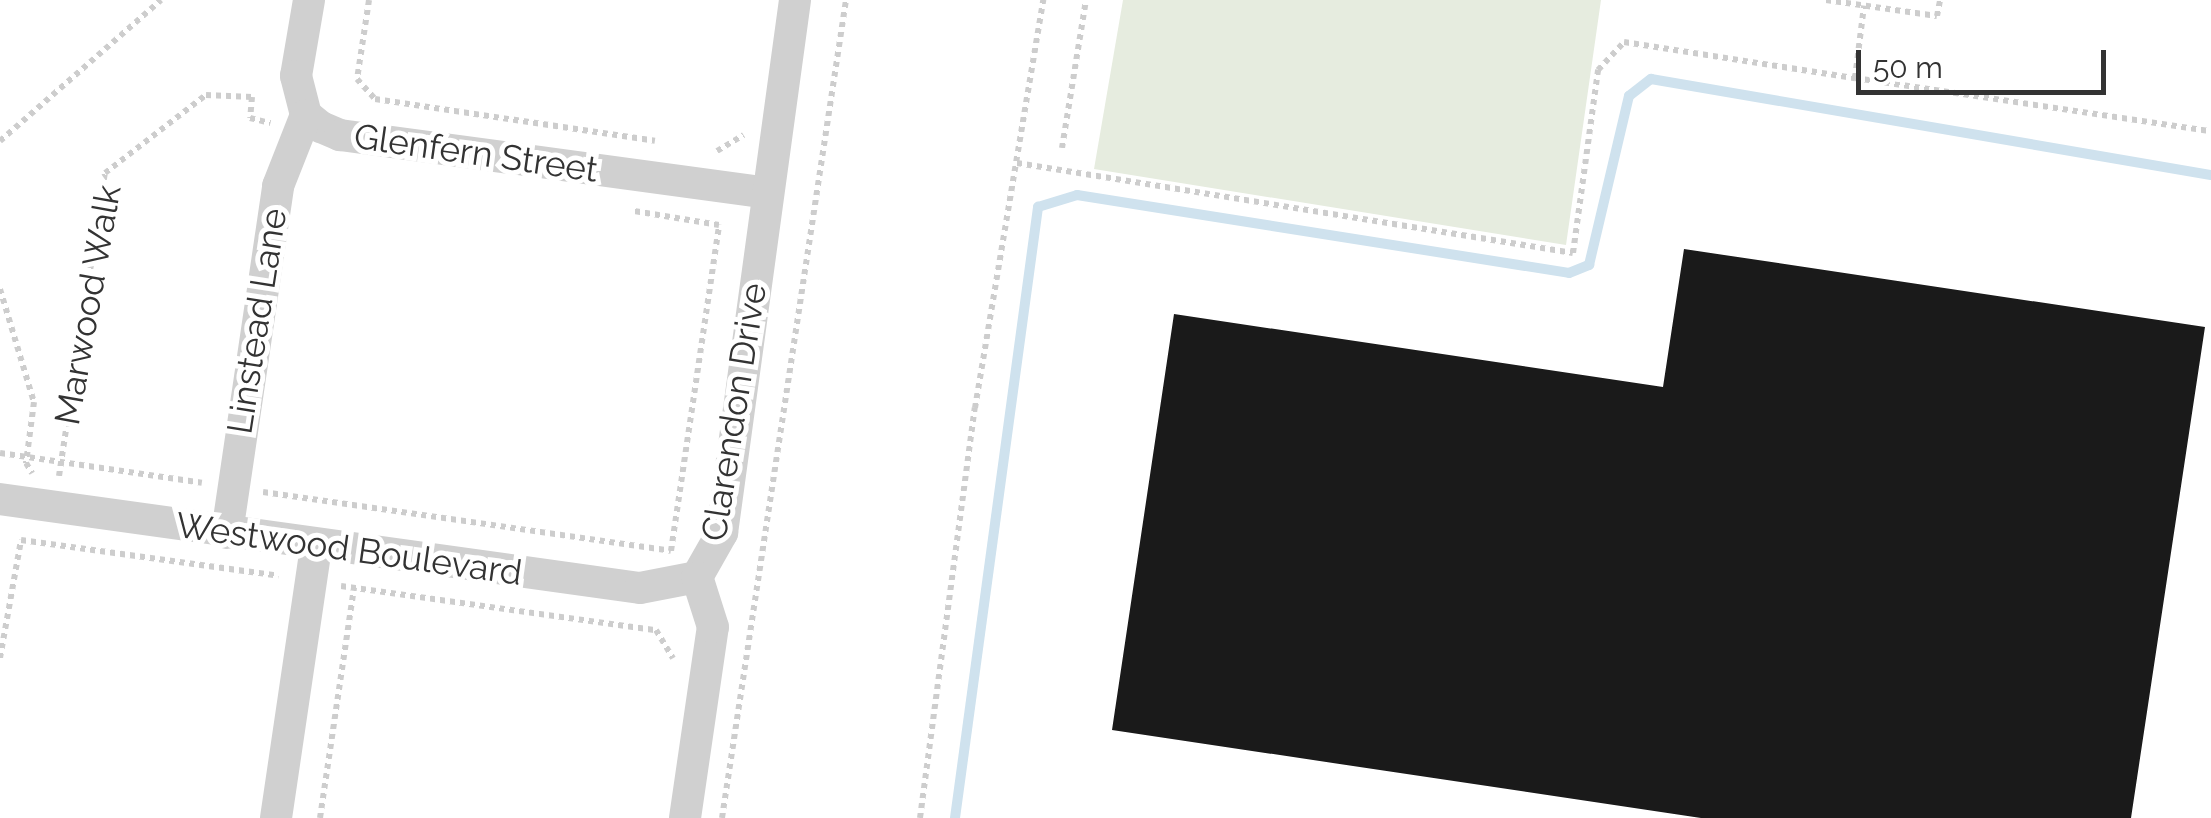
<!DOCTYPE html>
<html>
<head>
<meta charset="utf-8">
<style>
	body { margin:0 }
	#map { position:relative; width:2211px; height:818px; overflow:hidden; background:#fff; font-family:Raleway,sans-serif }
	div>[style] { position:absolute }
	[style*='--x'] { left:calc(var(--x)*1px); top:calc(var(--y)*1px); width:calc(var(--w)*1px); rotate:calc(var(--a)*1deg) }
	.green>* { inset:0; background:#e6ecdf }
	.stream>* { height:10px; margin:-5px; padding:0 5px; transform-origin:5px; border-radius:5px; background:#cfe2ee }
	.building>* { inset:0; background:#1a1a1a }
	.path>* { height:6px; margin-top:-3px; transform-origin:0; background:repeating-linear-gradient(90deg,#cdcdcd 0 5px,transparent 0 10px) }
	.street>* { height:32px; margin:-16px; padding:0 16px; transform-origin:16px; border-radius:16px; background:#d0d0d0 }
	span { translate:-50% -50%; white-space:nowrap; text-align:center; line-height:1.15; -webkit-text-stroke:10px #fff; paint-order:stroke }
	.street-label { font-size:35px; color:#333 }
	.scale { position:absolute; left:1856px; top:50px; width:250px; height:45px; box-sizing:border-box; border:5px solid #333; border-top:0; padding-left:12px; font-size:30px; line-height:35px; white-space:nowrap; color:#333; -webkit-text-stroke:8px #fff; paint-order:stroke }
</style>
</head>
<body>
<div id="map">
	<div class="green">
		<i style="clip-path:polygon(1123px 0,1601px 0,1566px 245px,1094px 169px)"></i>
	</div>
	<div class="stream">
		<i style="--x:955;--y:818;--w:617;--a:-82.26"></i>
		<i style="--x:1038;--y:207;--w:41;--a:-17.1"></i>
		<i style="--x:1077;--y:195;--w:498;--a:9"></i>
		<i style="--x:1569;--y:273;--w:22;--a:-22"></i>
		<i style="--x:1589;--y:265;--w:174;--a:-76.7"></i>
		<i style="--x:1629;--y:96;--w:28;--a:-38"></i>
		<i style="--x:1651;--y:79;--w:568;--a:9.73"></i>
	</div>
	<div class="building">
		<i style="clip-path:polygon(1684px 249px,2205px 327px,2131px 818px,1701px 818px,1112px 730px,1174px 314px,1663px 387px)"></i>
	</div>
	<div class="path">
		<i style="--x:369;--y:0;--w:80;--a:98.6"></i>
		<i style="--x:357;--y:79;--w:27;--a:48"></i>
		<i style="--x:375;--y:99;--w:283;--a:8.5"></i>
		<i style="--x:1826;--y:0;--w:112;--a:8.2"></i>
		<i style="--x:1937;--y:16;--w:16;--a:-79"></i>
		<i style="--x:1855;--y:78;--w:360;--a:8.5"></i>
		<i style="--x:0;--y:141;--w:214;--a:-41.2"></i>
		<i style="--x:1062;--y:148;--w:150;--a:-80.8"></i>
		<i style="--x:717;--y:151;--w:31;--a:-31"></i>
		<i style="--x:1017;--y:163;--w:563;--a:9.19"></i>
		<i style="--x:1573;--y:253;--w:185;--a:-82.2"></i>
		<i style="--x:1598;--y:70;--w:38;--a:-47"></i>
		<i style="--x:1624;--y:42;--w:234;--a:8.9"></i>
		<i style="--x:1855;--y:78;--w:73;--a:-82.9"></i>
		<i style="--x:0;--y:289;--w:118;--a:73.3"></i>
		<i style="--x:34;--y:402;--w:62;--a:97.5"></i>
		<i style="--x:26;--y:463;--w:12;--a:59"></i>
		<i style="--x:0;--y:453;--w:204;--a:8.4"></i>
		<i style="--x:59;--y:476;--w:306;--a:-81.4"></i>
		<i style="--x:105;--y:173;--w:128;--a:-37.7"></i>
		<i style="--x:206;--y:95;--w:46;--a:2.5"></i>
		<i style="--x:252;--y:97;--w:21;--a:95"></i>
		<i style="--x:250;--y:118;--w:21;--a:14"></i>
		<i style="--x:263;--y:492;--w:412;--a:8.2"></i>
		<i style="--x:671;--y:551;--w:330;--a:-81.6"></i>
		<i style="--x:719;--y:225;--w:86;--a:-170.6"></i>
		<i style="--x:341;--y:586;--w:318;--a:8"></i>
		<i style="--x:656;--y:630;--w:33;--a:59"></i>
		<i style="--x:0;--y:658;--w:120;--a:-79.9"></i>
		<i style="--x:21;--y:540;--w:260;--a:7.9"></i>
		<i style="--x:320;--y:818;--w:233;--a:-81.6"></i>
		<i style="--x:722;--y:818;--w:827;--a:-81.38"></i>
		<i style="--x:920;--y:818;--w:414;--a:-82.4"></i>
		<i style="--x:975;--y:408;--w:414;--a:-80.5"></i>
	</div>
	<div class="street">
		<i style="--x:309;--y:0;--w:77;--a:99.7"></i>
		<i style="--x:296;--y:76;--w:40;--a:75.6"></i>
		<i style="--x:306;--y:115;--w:19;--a:39"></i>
		<i style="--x:321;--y:127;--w:21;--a:23"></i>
		<i style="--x:340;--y:135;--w:431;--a:7.7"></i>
		<i style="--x:0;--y:499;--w:646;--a:7.92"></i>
		<i style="--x:640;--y:588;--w:58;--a:-10.9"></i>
		<i style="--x:227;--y:533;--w:351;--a:-81.6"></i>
		<i style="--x:278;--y:186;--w:76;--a:-68.5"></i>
		<i style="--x:697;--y:577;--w:51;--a:-60.4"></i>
		<i style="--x:722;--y:533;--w:538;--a:-82.2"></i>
		<i style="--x:276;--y:818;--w:275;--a:-81.6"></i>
		<i style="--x:685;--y:818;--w:193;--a:-81.7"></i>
		<i style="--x:713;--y:627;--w:52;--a:-107.7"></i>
	</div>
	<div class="street-label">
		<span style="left:476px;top:153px;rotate:8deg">Glenfern Street</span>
		<span style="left:88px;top:305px;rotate:-80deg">Marwood Walk</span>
		<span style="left:257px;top:321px;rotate:-81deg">Linstead Lane</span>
		<span style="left:734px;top:412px;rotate:-81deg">Clarendon Drive</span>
		<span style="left:349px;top:549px;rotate:8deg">Westwood Boulevard</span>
	</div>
	<div class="scale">50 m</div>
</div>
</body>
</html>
